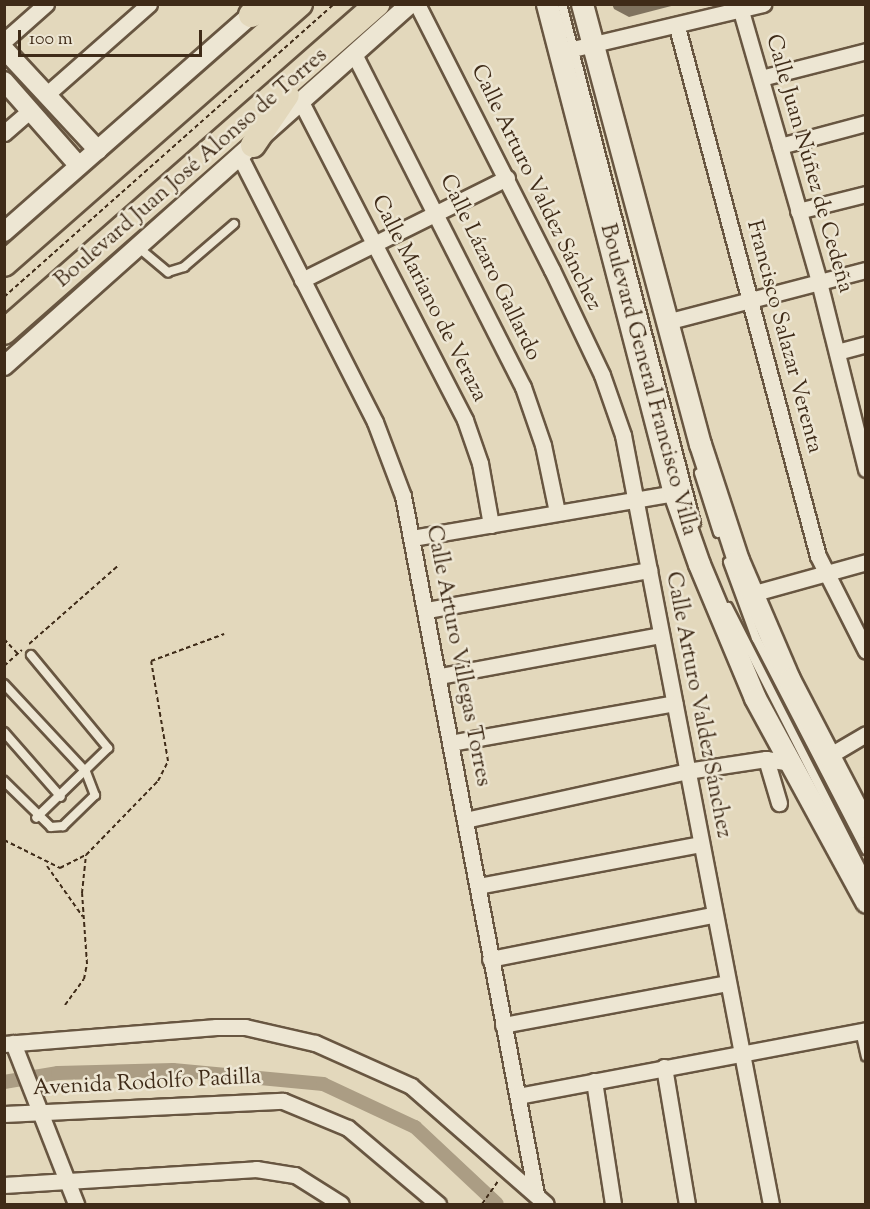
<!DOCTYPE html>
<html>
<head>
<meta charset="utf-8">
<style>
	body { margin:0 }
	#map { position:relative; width:870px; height:1209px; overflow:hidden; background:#e3d8bc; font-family:"Sorts Mill Goudy",serif }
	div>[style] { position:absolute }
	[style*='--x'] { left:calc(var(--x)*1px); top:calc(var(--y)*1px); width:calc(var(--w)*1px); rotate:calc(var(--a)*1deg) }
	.canal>* { height:14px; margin:-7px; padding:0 7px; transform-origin:7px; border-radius:7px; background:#ab9d84 }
	.path>* { height:2px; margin-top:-1px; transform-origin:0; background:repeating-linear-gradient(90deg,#3f2b18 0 4.5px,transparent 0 7.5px) }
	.roads { filter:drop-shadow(2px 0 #685641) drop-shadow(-2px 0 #685641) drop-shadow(0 2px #685641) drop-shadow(0 -2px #685641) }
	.service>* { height:8px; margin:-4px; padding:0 4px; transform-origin:4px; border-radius:4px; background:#ede6d3 }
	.minor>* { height:15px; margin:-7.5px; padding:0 7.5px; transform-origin:7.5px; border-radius:7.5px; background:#ede6d3 }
	.tertiary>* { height:18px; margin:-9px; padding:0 9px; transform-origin:9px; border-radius:9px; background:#ede6d3 }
	.secondary>* { height:21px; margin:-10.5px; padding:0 10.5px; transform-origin:10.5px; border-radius:10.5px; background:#ede6d3 }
	.primary>* { height:24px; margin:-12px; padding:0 12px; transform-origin:12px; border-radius:12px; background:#e3d8bc }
	.wall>* { inset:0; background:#7f725e }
	span { translate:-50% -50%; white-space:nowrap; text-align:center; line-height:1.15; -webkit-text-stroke:5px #ede6d3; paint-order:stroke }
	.street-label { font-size:22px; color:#3f2b18 }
	.frame { position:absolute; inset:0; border:6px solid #3f2b18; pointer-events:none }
	.scale { position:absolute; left:18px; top:30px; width:184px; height:27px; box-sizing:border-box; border:3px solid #3f2b18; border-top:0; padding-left:8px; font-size:18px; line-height:21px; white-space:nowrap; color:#3f2b18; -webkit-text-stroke:4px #ede6d3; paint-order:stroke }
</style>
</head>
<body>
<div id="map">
	<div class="canal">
		<i style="--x:4;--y:1082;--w:55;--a:-9.5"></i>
		<i style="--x:58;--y:1073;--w:115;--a:-1.5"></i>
		<i style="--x:173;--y:1070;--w:151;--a:5.3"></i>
		<i style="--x:323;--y:1084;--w:102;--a:25.1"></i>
		<i style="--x:415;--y:1127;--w:112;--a:43.2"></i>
	</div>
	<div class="path">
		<i style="--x:4;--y:297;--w:441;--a:-41.6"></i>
		<i style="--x:4;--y:639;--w:21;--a:47"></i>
		<i style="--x:29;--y:644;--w:120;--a:-41.3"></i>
		<i style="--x:4;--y:666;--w:24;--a:-42"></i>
		<i style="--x:4;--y:840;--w:63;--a:26.6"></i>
		<i style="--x:60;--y:868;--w:29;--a:-27"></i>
		<i style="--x:47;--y:866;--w:62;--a:54.8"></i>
		<i style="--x:65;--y:1005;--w:32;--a:-54"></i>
		<i style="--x:84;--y:979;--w:15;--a:-79"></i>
		<i style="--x:87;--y:964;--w:71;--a:-94"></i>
		<i style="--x:82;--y:893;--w:38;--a:-84"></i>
		<i style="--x:86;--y:855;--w:103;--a:-45.8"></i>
		<i style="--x:158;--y:781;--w:22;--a:-63"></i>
		<i style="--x:168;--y:761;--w:101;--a:-99.6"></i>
		<i style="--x:151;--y:661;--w:78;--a:-20.3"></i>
		<i style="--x:482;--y:1204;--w:28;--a:-55"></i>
	</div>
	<div class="roads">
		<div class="service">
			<i style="--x:562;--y:4;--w:536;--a:75.52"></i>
			<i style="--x:139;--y:248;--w:38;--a:40"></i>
			<i style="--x:168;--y:272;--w:17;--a:-17"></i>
			<i style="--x:184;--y:267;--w:66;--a:-40.7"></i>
			<i style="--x:699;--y:473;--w:63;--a:72.4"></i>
			<i style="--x:728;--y:562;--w:81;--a:69.8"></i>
			<i style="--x:756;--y:638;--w:239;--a:62.6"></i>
			<i style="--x:728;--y:607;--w:304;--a:63"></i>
			<i style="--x:31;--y:655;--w:121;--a:50.4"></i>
			<i style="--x:108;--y:748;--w:100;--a:135.8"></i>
			<i style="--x:4;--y:684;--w:120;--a:47"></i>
			<i style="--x:86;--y:772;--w:25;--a:69"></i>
			<i style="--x:95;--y:795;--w:45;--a:135.9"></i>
			<i style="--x:63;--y:826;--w:12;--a:175"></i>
			<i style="--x:51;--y:827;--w:66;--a:-135.6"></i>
			<i style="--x:4;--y:732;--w:86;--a:48.8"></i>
			<i style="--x:860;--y:1031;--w:26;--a:77"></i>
		</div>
		<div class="minor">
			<i style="--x:417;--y:4;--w:298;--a:63.1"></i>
			<i style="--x:552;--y:270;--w:116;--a:64.5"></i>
			<i style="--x:602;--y:375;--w:64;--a:70.7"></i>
			<i style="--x:623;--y:435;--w:783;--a:79.11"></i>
			<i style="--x:741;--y:11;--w:282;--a:73.9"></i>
			<i style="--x:819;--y:282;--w:193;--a:75.9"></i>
			<i style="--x:677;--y:27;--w:547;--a:75.08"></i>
			<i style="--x:818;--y:556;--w:106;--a:63.2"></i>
			<i style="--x:4;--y:41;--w:56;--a:-41.4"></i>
			<i style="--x:560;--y:52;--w:209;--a:-13.3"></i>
			<i style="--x:354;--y:54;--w:373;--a:63.1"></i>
			<i style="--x:523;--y:387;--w:61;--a:71"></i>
			<i style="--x:543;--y:445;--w:68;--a:78.2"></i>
			<i style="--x:761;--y:78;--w:108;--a:-14.4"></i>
			<i style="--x:47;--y:94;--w:136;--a:-41.4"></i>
			<i style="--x:301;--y:102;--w:358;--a:62.7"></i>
			<i style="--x:465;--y:420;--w:46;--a:70.8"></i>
			<i style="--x:480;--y:463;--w:63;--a:79.9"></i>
			<i style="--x:4;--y:133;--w:35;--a:-41"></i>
			<i style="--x:780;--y:146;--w:89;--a:-15"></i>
			<i style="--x:240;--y:157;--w:297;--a:63"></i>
			<i style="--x:375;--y:422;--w:79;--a:69.3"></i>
			<i style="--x:403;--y:496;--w:711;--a:79.21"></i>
			<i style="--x:798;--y:211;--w:70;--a:-14"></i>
			<i style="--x:302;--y:280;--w:229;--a:-26.5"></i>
			<i style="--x:670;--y:321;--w:203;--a:-14.6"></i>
			<i style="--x:837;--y:352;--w:30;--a:-15"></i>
			<i style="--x:412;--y:538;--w:266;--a:-9.7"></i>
			<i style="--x:751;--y:594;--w:119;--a:-15.5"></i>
			<i style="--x:427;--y:610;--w:226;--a:-10.2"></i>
			<i style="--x:440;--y:676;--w:225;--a:-10.5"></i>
			<i style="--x:450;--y:743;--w:228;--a:-10.1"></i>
			<i style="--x:827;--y:757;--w:45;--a:-30.5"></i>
			<i style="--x:766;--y:759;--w:46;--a:73.5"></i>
			<i style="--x:465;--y:820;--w:227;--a:-12.4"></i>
			<i style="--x:687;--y:771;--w:80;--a:-8.6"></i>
			<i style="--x:766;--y:759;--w:24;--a:9"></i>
			<i style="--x:478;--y:886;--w:226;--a:-10.7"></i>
			<i style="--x:490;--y:959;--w:227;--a:-11.2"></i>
			<i style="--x:503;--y:1025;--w:229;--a:-10.6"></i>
			<i style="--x:13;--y:1043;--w:173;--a:68.6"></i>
			<i style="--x:4;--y:1044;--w:213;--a:-4.6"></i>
			<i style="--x:216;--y:1027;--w:29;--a:0"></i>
			<i style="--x:245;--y:1027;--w:72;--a:12.9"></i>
			<i style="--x:315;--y:1043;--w:105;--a:24.1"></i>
			<i style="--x:411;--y:1086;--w:179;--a:41.2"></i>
			<i style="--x:664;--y:1067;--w:139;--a:80.5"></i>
			<i style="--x:594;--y:1081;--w:124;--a:81.2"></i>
			<i style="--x:518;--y:1096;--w:354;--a:-10.7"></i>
			<i style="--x:4;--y:1114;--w:279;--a:-2.7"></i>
			<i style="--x:283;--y:1101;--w:70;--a:22.6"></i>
			<i style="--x:348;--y:1128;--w:118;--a:40.2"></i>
			<i style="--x:4;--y:1185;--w:253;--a:-3.6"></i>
			<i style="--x:256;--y:1169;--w:39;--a:9"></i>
			<i style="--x:295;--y:1175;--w:54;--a:32.2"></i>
		</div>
		<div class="tertiary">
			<i style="--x:4;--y:49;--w:138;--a:47.1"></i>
			<i style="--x:4;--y:81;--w:113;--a:48.6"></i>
			<i style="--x:4;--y:232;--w:339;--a:-41.3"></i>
			<i style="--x:4;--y:366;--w:544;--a:-41.72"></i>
		</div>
		<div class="secondary">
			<i style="--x:547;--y:4;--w:505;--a:75.44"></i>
			<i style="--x:674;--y:493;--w:75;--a:70.6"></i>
			<i style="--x:699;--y:564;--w:145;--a:67.3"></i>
			<i style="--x:755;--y:698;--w:232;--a:61.4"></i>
			<i style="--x:582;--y:4;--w:456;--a:75"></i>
			<i style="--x:700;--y:444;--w:122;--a:71.9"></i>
			<i style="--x:738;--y:560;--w:129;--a:66.8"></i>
			<i style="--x:789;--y:679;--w:167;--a:62.5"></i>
		</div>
		<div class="primary">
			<i style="--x:251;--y:15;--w:27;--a:-24"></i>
			<i style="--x:253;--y:145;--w:60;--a:-55.8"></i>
			<i style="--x:4;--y:264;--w:394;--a:-41.3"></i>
			<i style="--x:4;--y:332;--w:497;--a:-41.3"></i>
		</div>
	</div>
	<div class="wall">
		<i style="clip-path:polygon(612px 4px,679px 4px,629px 17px,614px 9px)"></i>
	</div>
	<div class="street-label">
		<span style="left:808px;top:164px;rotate:74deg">Calle Juan Núñez de Cedeña</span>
		<span style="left:192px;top:169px;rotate:-41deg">Boulevard Juan José Alonso de Torres</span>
		<span style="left:535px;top:188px;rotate:64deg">Calle Arturo Valdez Sánchez</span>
		<span style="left:489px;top:268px;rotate:64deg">Calle Lázaro Gallardo</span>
		<span style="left:428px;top:299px;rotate:63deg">Calle Mariano de Veraza</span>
		<span style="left:783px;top:337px;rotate:75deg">Francisco Salazar Verenta</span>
		<span style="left:647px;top:380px;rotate:75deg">Boulevard General Francisco Villa</span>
		<span style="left:457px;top:656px;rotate:79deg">Calle Arturo Villegas Torres</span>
		<span style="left:697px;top:705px;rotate:79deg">Calle Arturo Valdez Sánchez</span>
		<span style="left:147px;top:1084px;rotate:-3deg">Avenida Rodolfo Padilla</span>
	</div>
	<div class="frame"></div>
	<div class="scale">100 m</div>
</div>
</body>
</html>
